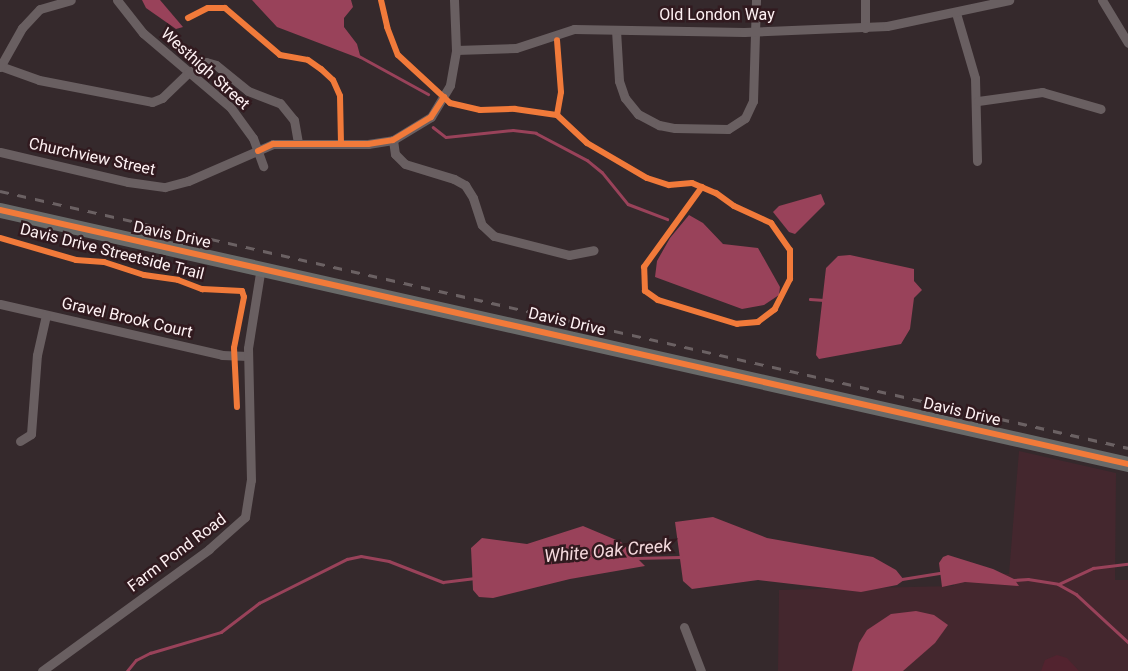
<!DOCTYPE html>
<html>
<head>
<meta charset="utf-8">
<style>
	body { margin:0 }
	#map { position:relative; width:1128px; height:671px; overflow:hidden; background:#35292c; font-family:Roboto,sans-serif }
	div>[style] { position:absolute }
	[style*='--x'] { left:calc(var(--x)*1px); top:calc(var(--y)*1px); width:calc(var(--w)*1px); rotate:calc(var(--a)*1deg) }
	.built>* { inset:0; background:#44272e }
	.green>* { inset:0; background:#52232f }
	.water>* { inset:0; background:#99425a }
	.stream>* { height:2.5px; margin:-1.25px; padding:0 1.25px; transform-origin:1.25px; border-radius:1.25px; background:#99425a }
	.minor>* { height:9px; margin:-4.5px; padding:0 4.5px; transform-origin:4.5px; border-radius:4.5px; background:#695f61 }
	.primary>* { height:15px; margin:-7.5px; padding:0 7.5px; transform-origin:7.5px; border-radius:7.5px; background:#696a69 }
	.rail>* { height:2.5px; margin-top:-1.25px; transform-origin:0; background:repeating-linear-gradient(90deg,#6b6163 0 9px,transparent 0 18px) }
	.cycleway>* { height:6px; margin:-3px; padding:0 3px; transform-origin:3px; border-radius:3px; background:#f17a3a }
	span { translate:-50% -50%; white-space:nowrap; text-align:center; line-height:1.15; -webkit-text-stroke:5px #311a1f; paint-order:stroke }
	.street-label { font-size:16px; color:#fef1f3 }
	.water-label { font-size:18px; color:#f4d9dd; font-style:italic }
</style>
</head>
<body>
<div id="map">
	<div class="built">
		<i style="clip-path:polygon(1019px 451px,1116px 473px,1115px 580px,1128px 580px,1128px 671px,778px 671px,779px 590px,954px 586px,955px 571px,1009px 574px)"></i>
	</div>
	<div class="green">
		<i style="clip-path:polygon(1057px 655px,1067px 658px,1079px 671px,1041px 671px,1045px 660px)"></i>
	</div>
	<div class="water">
		<i style="clip-path:polygon(142px 0,160px 0,183px 27px,176px 29px,146px 8px)"></i>
		<i style="clip-path:polygon(252px 0,351px 0,353px 7px,344px 18px,344px 27px,357px 44px,361px 59px,277px 27px)"></i>
		<i style="clip-path:polygon(821px 194px,825px 204px,795px 234px,789px 232px,773px 212px,779px 206px)"></i>
		<i style="clip-path:polygon(689px 215px,703px 223px,723px 244px,758px 248px,780px 287px,779px 295px,764px 305px,742px 309px,655px 277px,657px 261px,670px 238px)"></i>
		<i style="clip-path:polygon(850px 255px,914px 269px,914px 281px,922px 290px,914px 298px,910px 329px,901px 344px,819px 359px,816px 355px,826px 268px,838px 256px)"></i>
		<i style="clip-path:polygon(713px 517px,767px 538px,873px 557px,896px 570px,904px 580px,897px 585px,861px 592px,758px 580px,692px 589px,683px 581px,675px 522px)"></i>
		<i style="clip-path:polygon(583px 526px,621px 542px,645px 566px,570px 579px,493px 598px,479px 597px,473px 590px,471px 548px,482px 538px,527px 544px)"></i>
		<i style="clip-path:polygon(948px 555px,993px 569px,1014px 579px,1019px 586px,965px 582px,942px 587px,939px 563px,943px 557px)"></i>
		<i style="clip-path:polygon(916px 611px,934px 615px,948px 625px,935px 643px,903px 671px,852px 671px,859px 643px,867px 630px,891px 614px)"></i>
	</div>
	<div class="stream">
		<i style="--x:359;--y:56;--w:79;--a:28.8"></i>
		<i style="--x:433;--y:127;--w:16;--a:38"></i>
		<i style="--x:446;--y:137;--w:67;--a:-6"></i>
		<i style="--x:513;--y:130;--w:23;--a:7"></i>
		<i style="--x:536;--y:133;--w:58;--a:27.9"></i>
		<i style="--x:587;--y:160;--w:19;--a:39"></i>
		<i style="--x:602;--y:172;--w:41;--a:50.9"></i>
		<i style="--x:628;--y:204;--w:42;--a:21"></i>
		<i style="--x:810;--y:299;--w:14;--a:4"></i>
		<i style="--x:634;--y:558;--w:47;--a:-1.2"></i>
		<i style="--x:902;--y:579;--w:39;--a:-9"></i>
		<i style="--x:1014;--y:580;--w:14;--a:-4"></i>
		<i style="--x:1028;--y:579;--w:30;--a:9"></i>
		<i style="--x:1058;--y:584;--w:21;--a:29"></i>
		<i style="--x:1076;--y:594;--w:71;--a:42.7"></i>
		<i style="--x:1059;--y:584;--w:38;--a:-25"></i>
		<i style="--x:1093;--y:568;--w:35;--a:-7"></i>
		<i style="--x:127;--y:671;--w:14;--a:-51"></i>
		<i style="--x:136;--y:660;--w:16;--a:-27"></i>
		<i style="--x:150;--y:653;--w:74;--a:-16.5"></i>
		<i style="--x:221;--y:632;--w:48;--a:-37.3"></i>
		<i style="--x:259;--y:603;--w:98;--a:-26.6"></i>
		<i style="--x:347;--y:559;--w:14;--a:-12"></i>
		<i style="--x:361;--y:556;--w:28;--a:10"></i>
		<i style="--x:389;--y:561;--w:58;--a:21.3"></i>
		<i style="--x:443;--y:582;--w:32;--a:-7"></i>
	</div>
	<div class="minor">
		<i style="--x:117;--y:0;--w:42;--a:51.8"></i>
		<i style="--x:143;--y:33;--w:116;--a:40.4"></i>
		<i style="--x:231;--y:108;--w:37;--a:54"></i>
		<i style="--x:253;--y:138;--w:30;--a:70"></i>
		<i style="--x:1102;--y:0;--w:50;--a:58.8"></i>
		<i style="--x:956;--y:13;--w:68;--a:73.7"></i>
		<i style="--x:975;--y:78;--w:83;--a:88.6"></i>
		<i style="--x:865;--y:28;--w:28;--a:-90"></i>
		<i style="--x:616;--y:30;--w:51;--a:86.6"></i>
		<i style="--x:619;--y:81;--w:18;--a:71"></i>
		<i style="--x:625;--y:98;--w:21;--a:51"></i>
		<i style="--x:638;--y:114;--w:24;--a:28"></i>
		<i style="--x:659;--y:125;--w:16;--a:11"></i>
		<i style="--x:675;--y:128;--w:53;--a:1.1"></i>
		<i style="--x:728;--y:129;--w:20;--a:-33"></i>
		<i style="--x:745;--y:118;--w:19;--a:-65"></i>
		<i style="--x:753;--y:101;--w:101;--a:-88.3"></i>
		<i style="--x:456;--y:50;--w:60;--a:-1.9"></i>
		<i style="--x:516;--y:48;--w:61;--a:-18.1"></i>
		<i style="--x:574;--y:29;--w:170;--a:1"></i>
		<i style="--x:744;--y:32;--w:143;--a:-2.4"></i>
		<i style="--x:887;--y:26;--w:125;--a:-12"></i>
		<i style="--x:0;--y:66;--w:41;--a:19.7"></i>
		<i style="--x:39;--y:80;--w:115;--a:11"></i>
		<i style="--x:152;--y:102;--w:11;--a:-22"></i>
		<i style="--x:162;--y:98;--w:36;--a:-44"></i>
		<i style="--x:188;--y:73;--w:21;--a:-31"></i>
		<i style="--x:206;--y:62;--w:10;--a:17"></i>
		<i style="--x:216;--y:65;--w:41;--a:39.1"></i>
		<i style="--x:248;--y:91;--w:34;--a:21"></i>
		<i style="--x:280;--y:103;--w:22;--a:51"></i>
		<i style="--x:294;--y:120;--w:23;--a:80"></i>
		<i style="--x:0;--y:67;--w:45;--a:-60.6"></i>
		<i style="--x:22;--y:28;--w:26;--a:-47"></i>
		<i style="--x:40;--y:9;--w:32;--a:-16"></i>
		<i style="--x:978;--y:101;--w:65;--a:-8"></i>
		<i style="--x:1042;--y:92;--w:61;--a:16.1"></i>
		<i style="--x:393;--y:140;--w:14;--a:82"></i>
		<i style="--x:395;--y:154;--w:14;--a:45"></i>
		<i style="--x:405;--y:164;--w:51;--a:17"></i>
		<i style="--x:454;--y:179;--w:13;--a:29"></i>
		<i style="--x:465;--y:185;--w:15;--a:58"></i>
		<i style="--x:473;--y:198;--w:28;--a:72"></i>
		<i style="--x:482;--y:225;--w:16;--a:43"></i>
		<i style="--x:494;--y:236;--w:77;--a:14.2"></i>
		<i style="--x:569;--y:255;--w:25;--a:-11"></i>
		<i style="--x:0;--y:152;--w:131;--a:13.2"></i>
		<i style="--x:128;--y:182;--w:37;--a:8"></i>
		<i style="--x:165;--y:187;--w:24;--a:-15"></i>
		<i style="--x:188;--y:181;--w:93;--a:-23.5"></i>
		<i style="--x:273;--y:144;--w:95;--a:0"></i>
		<i style="--x:368;--y:144;--w:25;--a:-9"></i>
		<i style="--x:393;--y:140;--w:44;--a:-31.2"></i>
		<i style="--x:431;--y:117;--w:37;--a:-59"></i>
		<i style="--x:450;--y:85;--w:36;--a:-80"></i>
		<i style="--x:456;--y:50;--w:50;--a:-92.3"></i>
		<i style="--x:0;--y:304;--w:228;--a:12.9"></i>
		<i style="--x:222;--y:355;--w:26;--a:2"></i>
		<i style="--x:20;--y:441;--w:13;--a:-32"></i>
		<i style="--x:31;--y:434;--w:79;--a:-85.7"></i>
		<i style="--x:37;--y:355;--w:41;--a:-77.3"></i>
		<i style="--x:684;--y:627;--w:47;--a:68.9"></i>
		<i style="--x:42;--y:671;--w:207;--a:-36.1"></i>
		<i style="--x:209;--y:549;--w:48;--a:-41.6"></i>
		<i style="--x:245;--y:517;--w:37;--a:-81"></i>
		<i style="--x:251;--y:480;--w:132;--a:-91.3"></i>
		<i style="--x:248;--y:348;--w:82;--a:-80.9"></i>
	</div>
	<div class="primary">
		<i style="--x:0;--y:210;--w:1156;--a:12.69"></i>
	</div>
	<div class="rail">
		<i style="--x:0;--y:191;--w:1157;--a:12.83"></i>
	</div>
	<div class="cycleway">
		<i style="--x:381;--y:0;--w:28;--a:77"></i>
		<i style="--x:387;--y:27;--w:30;--a:69"></i>
		<i style="--x:398;--y:55;--w:71;--a:42.7"></i>
		<i style="--x:450;--y:103;--w:31;--a:13"></i>
		<i style="--x:480;--y:110;--w:35;--a:-2"></i>
		<i style="--x:515;--y:109;--w:42;--a:8.1"></i>
		<i style="--x:557;--y:115;--w:41;--a:43"></i>
		<i style="--x:587;--y:143;--w:69;--a:30.3"></i>
		<i style="--x:647;--y:178;--w:23;--a:18"></i>
		<i style="--x:669;--y:185;--w:23;--a:-5"></i>
		<i style="--x:692;--y:183;--w:26;--a:23"></i>
		<i style="--x:716;--y:193;--w:22;--a:36"></i>
		<i style="--x:734;--y:206;--w:41;--a:24.7"></i>
		<i style="--x:771;--y:223;--w:33;--a:55"></i>
		<i style="--x:790;--y:250;--w:29;--a:90"></i>
		<i style="--x:790;--y:279;--w:34;--a:117"></i>
		<i style="--x:775;--y:309;--w:21;--a:143"></i>
		<i style="--x:758;--y:322;--w:21;--a:175"></i>
		<i style="--x:737;--y:324;--w:83;--a:-163.1"></i>
		<i style="--x:658;--y:300;--w:16;--a:-145"></i>
		<i style="--x:645;--y:291;--w:24;--a:-92"></i>
		<i style="--x:644;--y:267;--w:99;--a:-54.1"></i>
		<i style="--x:188;--y:18;--w:22;--a:-27"></i>
		<i style="--x:208;--y:8;--w:17;--a:0"></i>
		<i style="--x:225;--y:8;--w:72;--a:40.5"></i>
		<i style="--x:280;--y:55;--w:28;--a:10"></i>
		<i style="--x:308;--y:60;--w:16;--a:35"></i>
		<i style="--x:321;--y:69;--w:16;--a:43"></i>
		<i style="--x:333;--y:80;--w:17;--a:66"></i>
		<i style="--x:340;--y:96;--w:47;--a:88.8"></i>
		<i style="--x:557;--y:115;--w:23;--a:-80"></i>
		<i style="--x:561;--y:92;--w:52;--a:-94.4"></i>
		<i style="--x:258;--y:151;--w:17;--a:-25"></i>
		<i style="--x:273;--y:144;--w:95;--a:0"></i>
		<i style="--x:368;--y:144;--w:25;--a:-9"></i>
		<i style="--x:393;--y:140;--w:44;--a:-31.2"></i>
		<i style="--x:431;--y:117;--w:24;--a:-57"></i>
		<i style="--x:0;--y:210;--w:1156;--a:12.69"></i>
		<i style="--x:0;--y:238;--w:79;--a:16.1"></i>
		<i style="--x:76;--y:260;--w:28;--a:4"></i>
		<i style="--x:104;--y:262;--w:42;--a:18"></i>
		<i style="--x:144;--y:275;--w:34;--a:8"></i>
		<i style="--x:178;--y:280;--w:26;--a:21"></i>
		<i style="--x:202;--y:289;--w:40;--a:2.9"></i>
		<i style="--x:242;--y:291;--w:6;--a:72"></i>
		<i style="--x:244;--y:297;--w:52;--a:101.1"></i>
		<i style="--x:234;--y:348;--w:59;--a:87.1"></i>
	</div>
	<div class="street-label">
		<span style="left:717px;top:15px">Old London Way</span>
		<span style="left:205px;top:69px;rotate:42deg">Westhigh Street</span>
		<span style="left:92px;top:157px;rotate:12deg">Churchview Street</span>
		<span style="left:172px;top:235px;rotate:12deg">Davis Drive</span>
		<span style="left:112px;top:252px;rotate:14deg">Davis Drive Streetside Trail</span>
		<span style="left:127px;top:318px;rotate:13deg">Gravel Brook Court</span>
		<span style="left:567px;top:322px;rotate:13deg">Davis Drive</span>
		<span style="left:962px;top:412px;rotate:13deg">Davis Drive</span>
		<span style="left:177px;top:553px;rotate:-37deg">Farm Pond Road</span>
	</div>
	<div class="water-label">
		<span style="left:608px;top:551px;rotate:-5deg">White Oak Creek</span>
	</div>
</div>
</body>
</html>
